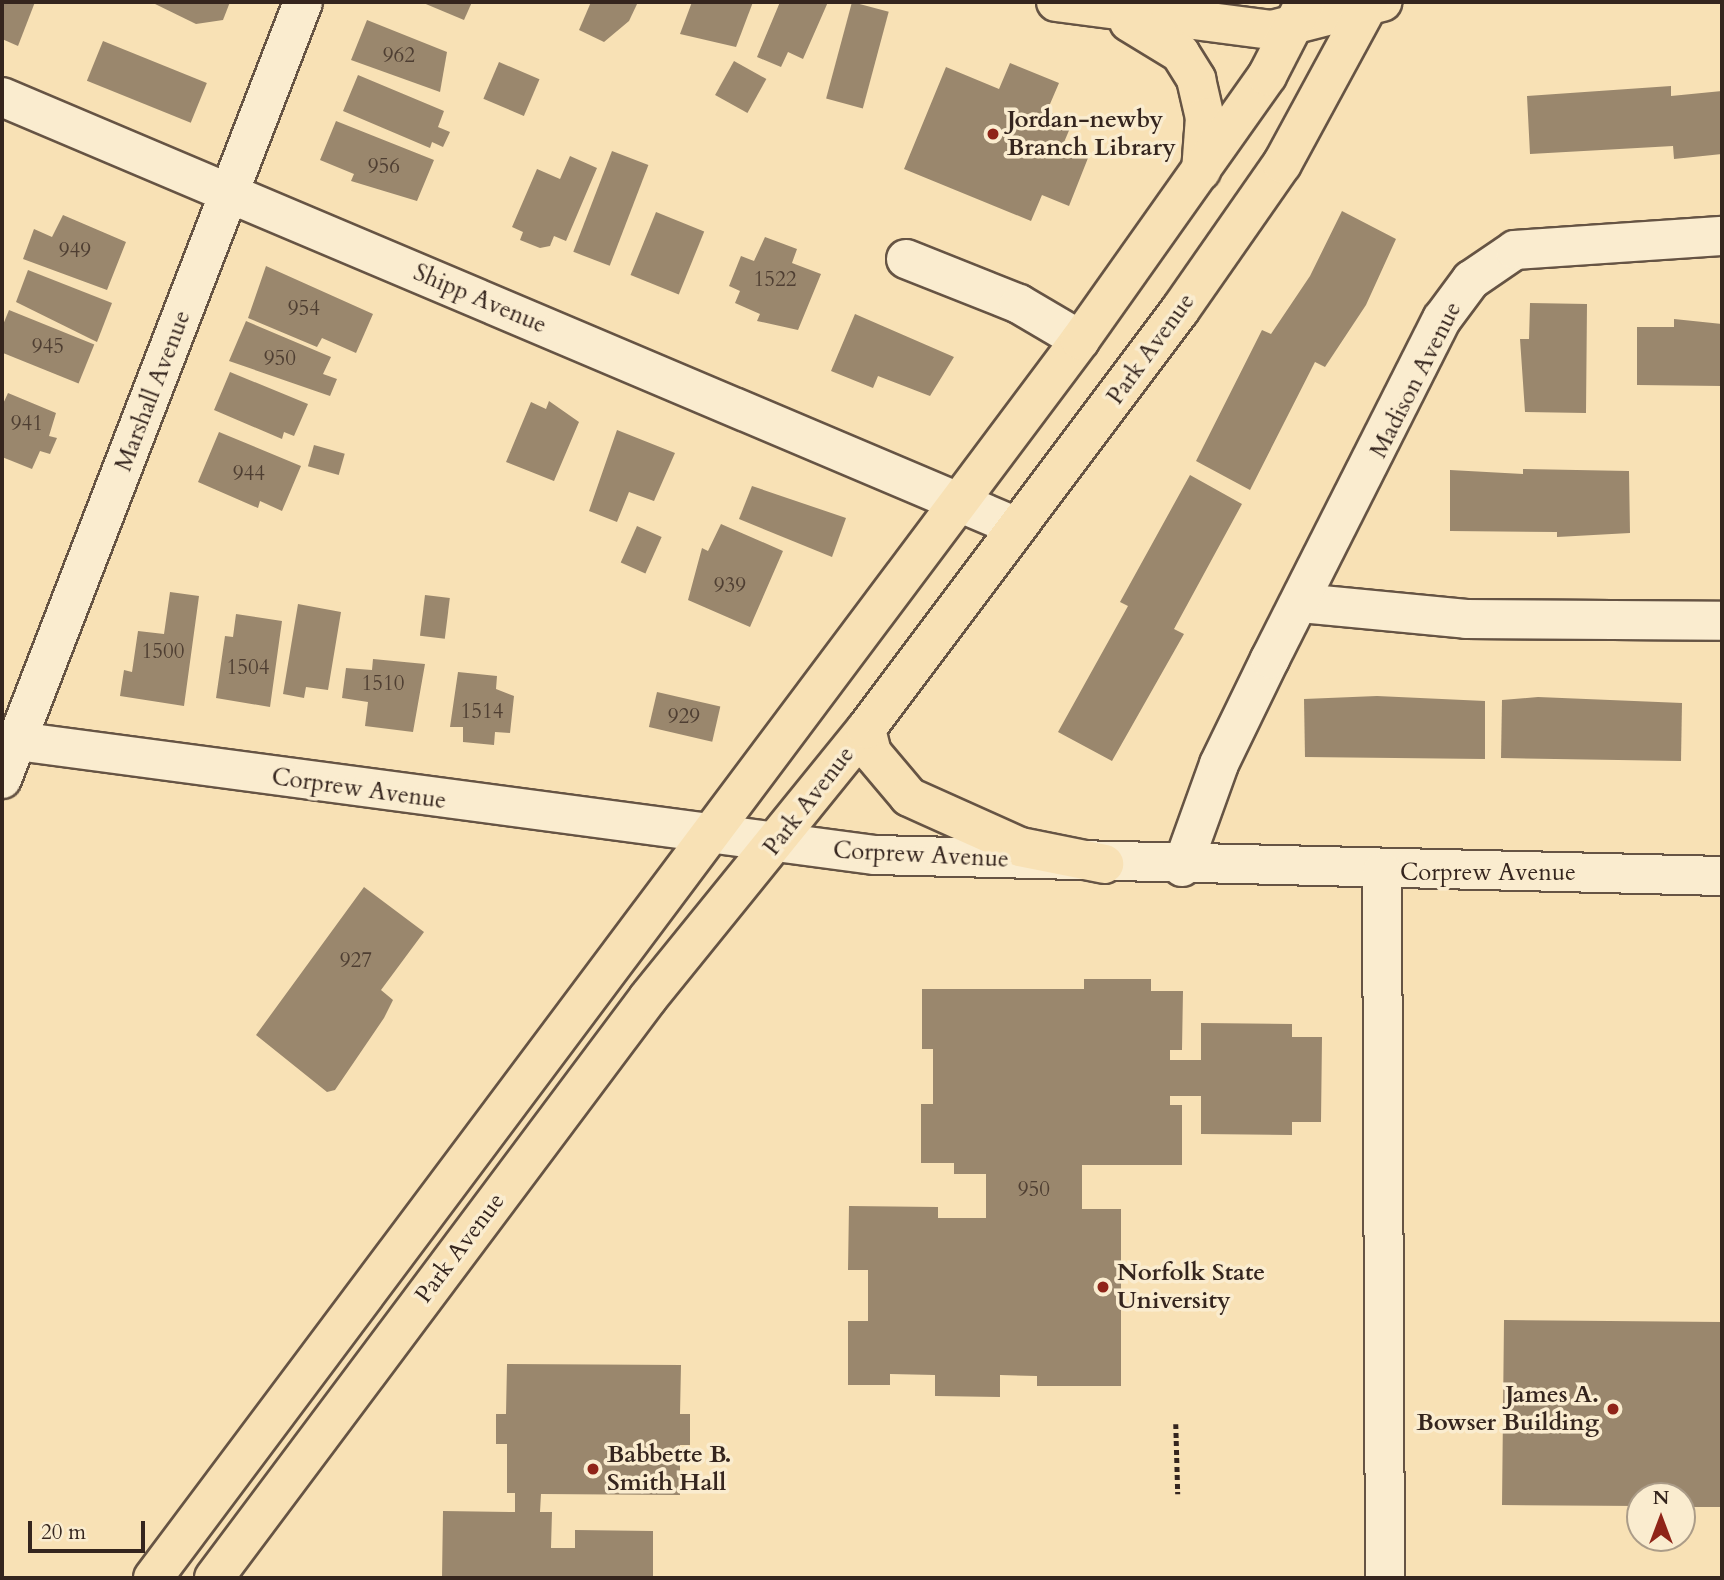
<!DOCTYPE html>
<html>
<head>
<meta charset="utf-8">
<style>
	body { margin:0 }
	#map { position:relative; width:1724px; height:1580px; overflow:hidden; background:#f8e1b5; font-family:Cardo,serif }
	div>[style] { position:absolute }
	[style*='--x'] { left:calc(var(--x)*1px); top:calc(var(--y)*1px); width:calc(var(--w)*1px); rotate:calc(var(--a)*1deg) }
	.building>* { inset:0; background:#9a876d; transform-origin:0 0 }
	.path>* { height:4.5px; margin-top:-2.25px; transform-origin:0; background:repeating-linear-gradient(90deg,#35251e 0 5px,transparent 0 8.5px) }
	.roads { filter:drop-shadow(2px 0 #665444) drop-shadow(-2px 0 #665444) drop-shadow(0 2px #665444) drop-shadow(0 -2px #665444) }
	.minor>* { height:38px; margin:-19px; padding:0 19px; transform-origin:19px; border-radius:19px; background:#faeccf }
	.major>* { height:38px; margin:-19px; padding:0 19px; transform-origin:19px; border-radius:19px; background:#f8e1b5 }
	.dots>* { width:19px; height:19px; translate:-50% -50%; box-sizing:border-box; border:4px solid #faeccf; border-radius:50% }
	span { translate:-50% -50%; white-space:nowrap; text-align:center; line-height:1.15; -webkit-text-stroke:7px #faeccf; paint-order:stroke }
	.number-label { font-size:21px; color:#4e3e32 }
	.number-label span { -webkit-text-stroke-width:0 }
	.poi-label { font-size:24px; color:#35251e; font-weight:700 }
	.left { translate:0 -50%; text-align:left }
	.right { translate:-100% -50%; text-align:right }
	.street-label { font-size:24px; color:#35251e }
	.frame { position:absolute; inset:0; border:4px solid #35251e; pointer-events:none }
	.north { position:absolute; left:1626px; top:1482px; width:70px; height:70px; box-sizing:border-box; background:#faeccf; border:2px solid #ab9c88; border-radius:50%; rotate:0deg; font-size:19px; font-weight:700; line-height:28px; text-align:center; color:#35251e }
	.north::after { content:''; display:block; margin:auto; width:24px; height:32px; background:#8f2418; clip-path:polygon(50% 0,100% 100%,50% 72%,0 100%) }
	.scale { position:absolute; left:28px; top:1521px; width:117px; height:32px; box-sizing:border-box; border:4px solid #35251e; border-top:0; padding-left:9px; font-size:21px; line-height:24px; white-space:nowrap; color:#35251e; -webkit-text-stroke:5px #faeccf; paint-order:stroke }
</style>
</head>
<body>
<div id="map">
	<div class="building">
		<i style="clip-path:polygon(2px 2px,35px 2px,18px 46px,2px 39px)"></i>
		<i style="clip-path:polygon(151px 2px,230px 2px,223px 20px,196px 24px)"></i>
		<i style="clip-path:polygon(421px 2px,472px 2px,464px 20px)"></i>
		<i style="clip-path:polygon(591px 2px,638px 2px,629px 21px,604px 42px,579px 30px)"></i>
		<i style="clip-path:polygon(692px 2px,753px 2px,736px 47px,680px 34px)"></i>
		<i style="clip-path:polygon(780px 2px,828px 2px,803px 59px,788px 52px,781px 67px,757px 57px)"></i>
		<i style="left:852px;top:2px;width:38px;height:100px;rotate:15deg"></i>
		<i style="clip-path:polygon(367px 20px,447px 52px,440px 92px,351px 60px)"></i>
		<i style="left:103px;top:41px;width:112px;height:43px;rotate:22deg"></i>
		<i style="left:734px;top:61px;width:37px;height:39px;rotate:29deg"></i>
		<i style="left:499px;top:62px;width:44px;height:40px;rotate:23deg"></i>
		<i style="clip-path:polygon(1010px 63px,1059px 83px,1047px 111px,1073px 121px,1062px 147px,1088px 158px,1069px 206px,1042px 195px,1031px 221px,904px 169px,946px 67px,999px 89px)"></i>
		<i style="clip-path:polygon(358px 75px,444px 111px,438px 127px,450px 132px,443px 147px,432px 142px,430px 148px,343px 111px)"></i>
		<i style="clip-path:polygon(1671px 86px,1671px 96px,1722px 91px,1722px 154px,1674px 159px,1673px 146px,1530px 154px,1527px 96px)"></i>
		<i style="clip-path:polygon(336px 121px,434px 160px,417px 201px,351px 181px,354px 174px,320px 160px)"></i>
		<i style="left:612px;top:151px;width:39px;height:108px;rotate:21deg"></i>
		<i style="clip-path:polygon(570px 156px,597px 168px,566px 241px,554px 236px,550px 246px,540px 248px,520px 240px,523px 232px,512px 227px,537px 169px,560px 179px)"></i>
		<i style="clip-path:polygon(1342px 211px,1396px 239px,1366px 305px,1325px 367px,1315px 362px,1250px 490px,1196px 461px,1262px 330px,1271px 334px,1310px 276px)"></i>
		<i style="left:656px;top:212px;width:52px;height:68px;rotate:22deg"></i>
		<i style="clip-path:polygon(63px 215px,126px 242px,107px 290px,23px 259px,34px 229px,52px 237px)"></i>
		<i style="clip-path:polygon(765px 237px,797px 249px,792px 263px,821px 274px,798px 330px,757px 321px,760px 314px,735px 303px,740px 291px,729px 286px,741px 256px,754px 261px)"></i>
		<i style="clip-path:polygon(266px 266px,373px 314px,356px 353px,322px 338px,317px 347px,248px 318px)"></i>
		<i style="clip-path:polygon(28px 270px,112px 303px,97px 342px,16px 302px)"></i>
		<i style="clip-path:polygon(1530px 303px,1587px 304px,1586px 413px,1525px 412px,1520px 339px,1529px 339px)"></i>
		<i style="left:9px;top:310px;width:92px;height:42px;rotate:22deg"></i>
		<i style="clip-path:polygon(855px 314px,954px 357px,930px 396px,878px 376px,873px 388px,831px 371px)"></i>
		<i style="clip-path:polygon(1674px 319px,1722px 324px,1722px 386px,1637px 385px,1637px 327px,1674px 327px)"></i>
		<i style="clip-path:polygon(246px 321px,331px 357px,323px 374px,337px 379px,330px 396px,229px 361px)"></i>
		<i style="clip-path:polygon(230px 372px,308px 404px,294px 436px,284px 432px,282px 439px,214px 410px)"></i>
		<i style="clip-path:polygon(8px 393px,56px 413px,49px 436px,57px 438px,50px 454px,40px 451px,32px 469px,2px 457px,2px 406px)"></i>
		<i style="clip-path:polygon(549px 401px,579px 422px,554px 481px,506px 462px,531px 402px,546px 409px)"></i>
		<i style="clip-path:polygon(617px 430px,675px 453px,654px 501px,629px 492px,617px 522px,589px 511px)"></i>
		<i style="clip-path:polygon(219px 432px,301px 466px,282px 511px,260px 501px,258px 508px,198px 482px)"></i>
		<i style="left:314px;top:445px;width:32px;height:22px;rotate:16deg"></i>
		<i style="clip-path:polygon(1523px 469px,1629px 471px,1630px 533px,1557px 537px,1557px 532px,1450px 531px,1450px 470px,1523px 474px)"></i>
		<i style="clip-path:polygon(1190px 475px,1242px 504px,1174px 629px,1184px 634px,1112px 761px,1058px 732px,1128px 606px,1120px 602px)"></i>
		<i style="clip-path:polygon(752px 486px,846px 518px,832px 557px,739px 519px)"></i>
		<i style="clip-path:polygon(721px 524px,783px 551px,750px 627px,688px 600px,702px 548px,708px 551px)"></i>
		<i style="left:637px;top:526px;width:27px;height:40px;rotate:24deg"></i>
		<i style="clip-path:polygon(170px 592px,199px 596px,184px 706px,120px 696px,124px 670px,132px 672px,138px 631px,164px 634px)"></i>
		<i style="left:425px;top:595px;width:25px;height:41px;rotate:7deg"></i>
		<i style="clip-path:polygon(298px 604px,341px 612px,328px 690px,306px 687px,304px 698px,283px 694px)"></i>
		<i style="clip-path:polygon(236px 614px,282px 621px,270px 707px,216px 698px,225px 636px,233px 637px)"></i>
		<i style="clip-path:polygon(373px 659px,425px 664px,413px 732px,365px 726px,368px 702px,342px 698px,346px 668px,372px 670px)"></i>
		<i style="clip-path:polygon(458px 672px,497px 676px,496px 689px,514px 696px,510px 733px,495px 732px,494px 745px,463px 742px,463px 727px,450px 727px)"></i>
		<i style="left:657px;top:692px;width:65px;height:36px;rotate:13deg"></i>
		<i style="clip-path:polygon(1377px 696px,1485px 701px,1485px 759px,1305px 757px,1304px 699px)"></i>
		<i style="clip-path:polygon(1538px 697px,1682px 703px,1681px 761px,1501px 758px,1502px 700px)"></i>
		<i style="clip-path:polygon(364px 887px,424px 932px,381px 990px,393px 1000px,384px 1018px,335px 1090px,327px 1092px,256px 1035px)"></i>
		<i style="clip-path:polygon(1084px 979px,1151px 979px,1151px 991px,1183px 991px,1182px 1050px,1170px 1050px,1170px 1060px,1201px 1060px,1201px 1023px,1292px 1024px,1292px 1037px,1322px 1037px,1321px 1122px,1292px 1122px,1292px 1135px,1201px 1134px,1201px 1096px,1170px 1096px,1170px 1105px,1182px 1105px,1182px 1165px,1082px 1165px,1082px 1209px,1121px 1209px,1121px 1386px,1037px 1386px,1037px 1376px,1000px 1375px,1000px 1397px,935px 1396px,935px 1375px,890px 1374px,890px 1385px,848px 1385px,848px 1321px,868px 1321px,868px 1270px,848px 1270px,849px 1206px,938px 1207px,938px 1218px,986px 1218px,986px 1174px,954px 1174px,954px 1163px,921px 1163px,921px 1104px,933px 1104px,933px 1049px,922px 1049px,922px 989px,1084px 989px)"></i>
		<i style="clip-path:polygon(1504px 1320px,1722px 1322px,1722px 1507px,1682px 1507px,1682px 1496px,1640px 1496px,1640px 1506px,1502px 1505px)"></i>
		<i style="clip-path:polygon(507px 1364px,681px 1365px,680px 1414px,690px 1414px,690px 1445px,680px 1445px,680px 1495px,541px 1494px,540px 1512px,552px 1512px,551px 1548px,575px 1548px,575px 1530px,653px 1531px,653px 1578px,442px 1578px,443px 1511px,515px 1512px,515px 1493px,507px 1493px,507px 1444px,496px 1444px,496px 1414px,506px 1414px)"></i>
	</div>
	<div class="path">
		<i style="--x:1176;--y:1424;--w:70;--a:88.4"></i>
	</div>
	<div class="roads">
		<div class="minor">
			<i style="--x:2;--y:97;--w:1102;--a:22.96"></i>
			<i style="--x:906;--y:259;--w:122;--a:21.7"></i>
			<i style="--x:1019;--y:304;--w:71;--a:30.5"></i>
			<i style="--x:1301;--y:603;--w:166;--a:5.5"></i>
			<i style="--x:1466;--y:619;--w:256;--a:0.4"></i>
			<i style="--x:2;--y:739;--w:881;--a:7.57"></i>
			<i style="--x:875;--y:855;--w:847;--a:1.42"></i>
			<i style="--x:2;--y:779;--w:833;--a:-68.82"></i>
			<i style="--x:1182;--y:867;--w:109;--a:-70.2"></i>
			<i style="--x:1219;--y:764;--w:117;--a:-64.1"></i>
			<i style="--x:1270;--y:659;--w:381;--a:-63.2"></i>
			<i style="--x:1442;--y:319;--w:49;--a:-53.4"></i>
			<i style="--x:1471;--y:280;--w:53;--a:-34.3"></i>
			<i style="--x:1515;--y:250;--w:207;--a:-3.9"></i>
			<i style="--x:1382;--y:872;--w:706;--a:89.76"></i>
		</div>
		<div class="major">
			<i style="--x:1056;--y:2;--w:218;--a:7.4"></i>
			<i style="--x:1272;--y:30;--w:114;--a:-14.3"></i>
			<i style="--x:1129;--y:22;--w:60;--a:31.3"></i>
			<i style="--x:1180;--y:53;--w:31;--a:58"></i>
			<i style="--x:1196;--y:79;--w:39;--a:77"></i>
			<i style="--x:1205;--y:117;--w:54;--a:94.2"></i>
			<i style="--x:866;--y:729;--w:25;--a:76"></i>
			<i style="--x:872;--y:753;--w:57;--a:49.9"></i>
			<i style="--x:909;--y:797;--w:122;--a:24.2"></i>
			<i style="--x:1020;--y:847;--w:86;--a:11.4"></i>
			<i style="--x:153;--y:1578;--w:1547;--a:-53.17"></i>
			<i style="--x:1080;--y:340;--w:324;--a:-54.7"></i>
			<i style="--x:1267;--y:76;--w:83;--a:-62.8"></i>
			<i style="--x:214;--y:1578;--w:724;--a:-53.19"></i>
			<i style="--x:648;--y:998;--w:346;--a:-51"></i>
			<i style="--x:866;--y:729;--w:524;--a:-53.15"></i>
			<i style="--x:1180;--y:310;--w:178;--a:-55.1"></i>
			<i style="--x:1282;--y:164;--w:184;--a:-61.5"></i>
		</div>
	</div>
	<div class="dots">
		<i style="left:993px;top:134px;background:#8f2418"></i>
		<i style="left:1103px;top:1287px;background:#8f2418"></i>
		<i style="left:1613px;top:1409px;background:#8f2418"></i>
		<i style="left:593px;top:1469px;background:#8f2418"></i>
	</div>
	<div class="number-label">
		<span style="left:399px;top:56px">962</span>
		<span style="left:384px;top:167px">956</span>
		<span style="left:75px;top:251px">949</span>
		<span style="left:775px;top:280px">1522</span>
		<span style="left:304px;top:309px">954</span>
		<span style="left:48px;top:347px">945</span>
		<span style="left:280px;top:359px">950</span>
		<span style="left:27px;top:424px">941</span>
		<span style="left:249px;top:474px">944</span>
		<span style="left:730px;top:586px">939</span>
		<span style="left:163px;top:652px">1500</span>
		<span style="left:248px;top:668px">1504</span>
		<span style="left:383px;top:684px">1510</span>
		<span style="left:482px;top:712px">1514</span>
		<span style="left:684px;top:717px">929</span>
		<span style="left:356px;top:961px">927</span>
		<span style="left:1034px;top:1190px">950</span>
	</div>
	<div class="poi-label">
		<span class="left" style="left:1007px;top:134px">Jordan-newby<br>Branch Library</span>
		<span class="left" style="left:1117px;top:1287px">Norfolk State<br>University</span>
		<span class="right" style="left:1599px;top:1409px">James A.<br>Bowser Building</span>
		<span class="left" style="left:607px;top:1469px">Babbette B.<br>Smith Hall</span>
	</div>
	<div class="street-label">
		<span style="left:480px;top:299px;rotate:23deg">Shipp Avenue</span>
		<span style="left:1151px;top:349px;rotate:-54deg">Park Avenue</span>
		<span style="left:1416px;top:380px;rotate:-63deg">Madison Avenue</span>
		<span style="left:153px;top:391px;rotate:-69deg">Marshall Avenue</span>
		<span style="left:359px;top:789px;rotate:8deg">Corprew Avenue</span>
		<span style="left:809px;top:801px;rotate:-52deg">Park Avenue</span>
		<span style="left:921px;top:855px;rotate:3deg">Corprew Avenue</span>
		<span style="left:1488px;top:873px">Corprew Avenue</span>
		<span style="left:460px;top:1248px;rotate:-53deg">Park Avenue</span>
	</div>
	<div class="frame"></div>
	<div class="north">N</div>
	<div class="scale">20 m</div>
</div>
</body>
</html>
